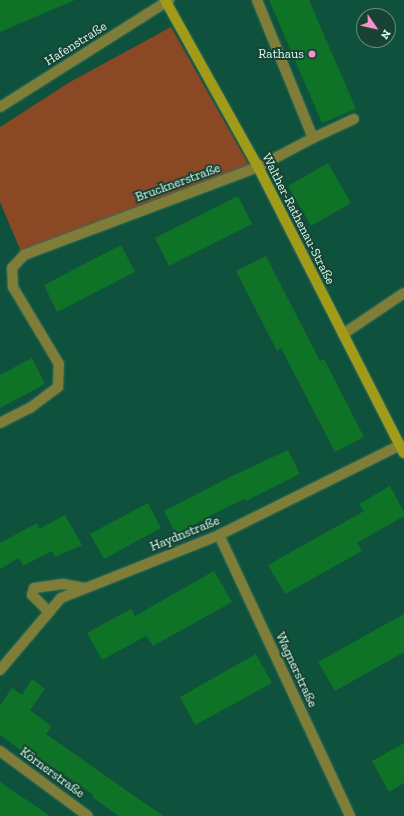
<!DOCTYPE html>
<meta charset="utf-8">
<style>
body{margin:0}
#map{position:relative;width:404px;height:816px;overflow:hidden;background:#0e513c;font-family:"Zilla Slab",serif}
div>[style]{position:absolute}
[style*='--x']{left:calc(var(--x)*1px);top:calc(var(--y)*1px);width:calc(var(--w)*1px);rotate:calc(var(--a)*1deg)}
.green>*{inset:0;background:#8b4825}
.building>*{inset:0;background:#0f7327}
.roads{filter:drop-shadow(0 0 1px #32705c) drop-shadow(0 0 1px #32705c)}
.lane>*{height:10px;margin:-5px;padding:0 5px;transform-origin:5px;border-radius:5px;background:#807d38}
.street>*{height:10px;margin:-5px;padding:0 5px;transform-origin:5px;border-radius:5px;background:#807d38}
.secondary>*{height:10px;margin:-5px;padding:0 5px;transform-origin:5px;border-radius:5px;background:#a29b1a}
.dots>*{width:11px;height:11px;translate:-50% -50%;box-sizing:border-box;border:2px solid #184334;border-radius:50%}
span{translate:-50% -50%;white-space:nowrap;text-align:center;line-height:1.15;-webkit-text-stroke:4px #184334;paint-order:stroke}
.street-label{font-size:13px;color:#d7feed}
.poi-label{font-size:13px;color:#d7feed}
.right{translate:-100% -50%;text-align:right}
.north{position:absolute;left:356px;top:8px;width:40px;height:40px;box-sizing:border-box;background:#184334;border:1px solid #648e7e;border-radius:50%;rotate:124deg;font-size:11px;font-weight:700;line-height:16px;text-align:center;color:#d7feed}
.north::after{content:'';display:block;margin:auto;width:14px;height:18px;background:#f890ca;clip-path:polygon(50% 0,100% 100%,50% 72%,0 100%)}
</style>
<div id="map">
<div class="green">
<i style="clip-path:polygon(171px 27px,250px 167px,22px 254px,0 202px,0 127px,70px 82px)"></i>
</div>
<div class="building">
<i style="clip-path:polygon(0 0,75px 0,0 32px)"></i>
<i style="clip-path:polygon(269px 0,309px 0,356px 109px,322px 123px)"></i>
<i style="clip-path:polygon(328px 163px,351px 203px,311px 226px,288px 186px)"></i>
<i style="clip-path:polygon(238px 196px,252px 224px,169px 266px,155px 238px)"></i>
<i style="clip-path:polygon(121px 245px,135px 272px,57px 312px,44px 285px)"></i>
<i style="clip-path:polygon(266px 256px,320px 361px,324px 359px,364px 437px,335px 452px,281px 348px,277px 351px,236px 271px)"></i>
<i style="clip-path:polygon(32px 358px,45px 384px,0 408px,0 375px)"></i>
<i style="clip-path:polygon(288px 450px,300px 474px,246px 501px,244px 499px,217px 512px,176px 534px,164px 511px,230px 477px)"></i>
<i style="clip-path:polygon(390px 486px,404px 512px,404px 516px,357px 543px,362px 551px,285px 594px,268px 565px,364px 511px,359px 504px)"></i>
<i style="clip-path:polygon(148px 503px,161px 528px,104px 559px,90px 534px)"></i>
<i style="clip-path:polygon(65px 515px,82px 545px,55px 557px,52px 551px,23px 566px,19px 558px,0 569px,0 543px,37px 523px,39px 529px)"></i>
<i style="clip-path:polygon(214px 571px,232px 602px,153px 646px,146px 636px,102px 660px,87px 633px,131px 609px,135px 616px)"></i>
<i style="clip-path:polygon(404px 614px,404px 652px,335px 691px,318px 662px)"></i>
<i style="clip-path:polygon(256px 654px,272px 683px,195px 725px,180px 697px)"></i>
<i style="clip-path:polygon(32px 679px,45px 689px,30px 710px,51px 726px,46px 734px,163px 816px,119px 816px,92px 797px,94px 795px,32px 753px,25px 748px,22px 751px,0 735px,0 705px,12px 688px,22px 695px)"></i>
<i style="clip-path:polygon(404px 743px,404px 783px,389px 792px,372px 761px)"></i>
<i style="clip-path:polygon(0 782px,50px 816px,0 816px)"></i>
</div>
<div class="roads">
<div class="lane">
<i style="--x:257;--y:0;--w:149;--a:67.9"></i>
<i style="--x:258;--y:167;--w:62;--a:-27.8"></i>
<i style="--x:313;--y:138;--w:45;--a:-24.9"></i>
<i style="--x:343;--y:334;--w:73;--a:-33.9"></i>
</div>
<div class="street">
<i style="--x:0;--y:107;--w:200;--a:-32.3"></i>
<i style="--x:0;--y:423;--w:34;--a:-27"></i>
<i style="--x:30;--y:408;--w:35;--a:-37"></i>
<i style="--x:58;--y:387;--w:23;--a:-88"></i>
<i style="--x:59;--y:364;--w:90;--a:-120.9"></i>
<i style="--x:13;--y:287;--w:19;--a:-93"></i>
<i style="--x:12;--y:268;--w:18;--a:-47"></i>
<i style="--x:24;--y:255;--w:250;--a:-20.6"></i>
<i style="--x:219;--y:535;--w:310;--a:65"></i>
<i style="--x:49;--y:612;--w:24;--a:-135"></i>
<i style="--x:32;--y:595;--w:7;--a:-74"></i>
<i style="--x:34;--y:588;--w:29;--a:-8"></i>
<i style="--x:63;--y:584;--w:22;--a:10"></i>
<i style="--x:0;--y:670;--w:94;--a:-49.7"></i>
<i style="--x:61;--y:598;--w:170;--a:-21.7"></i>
<i style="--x:219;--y:535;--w:202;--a:-26.4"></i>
<i style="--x:0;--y:751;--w:109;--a:36.5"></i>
</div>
<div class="secondary">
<i style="--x:165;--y:0;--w:191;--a:60.9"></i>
<i style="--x:258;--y:167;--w:321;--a:63"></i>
</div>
</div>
<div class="dots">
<i style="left:312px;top:54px;background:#f890ca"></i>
</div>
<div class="street-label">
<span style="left:76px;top:44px;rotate:-32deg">Hafenstraße</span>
<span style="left:178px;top:183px;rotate:-20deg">Brucknerstraße</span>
<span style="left:298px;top:219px;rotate:63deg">Walther-Rathenau-Straße</span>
<span style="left:185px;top:534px;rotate:-22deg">Haydnstraße</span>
<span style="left:296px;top:670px;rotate:65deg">Wagnerstraße</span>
<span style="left:52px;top:773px;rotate:36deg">Körnerstraße</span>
</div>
<div class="poi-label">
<span class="right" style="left:304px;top:54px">Rathaus</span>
</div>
<div class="north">N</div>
</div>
